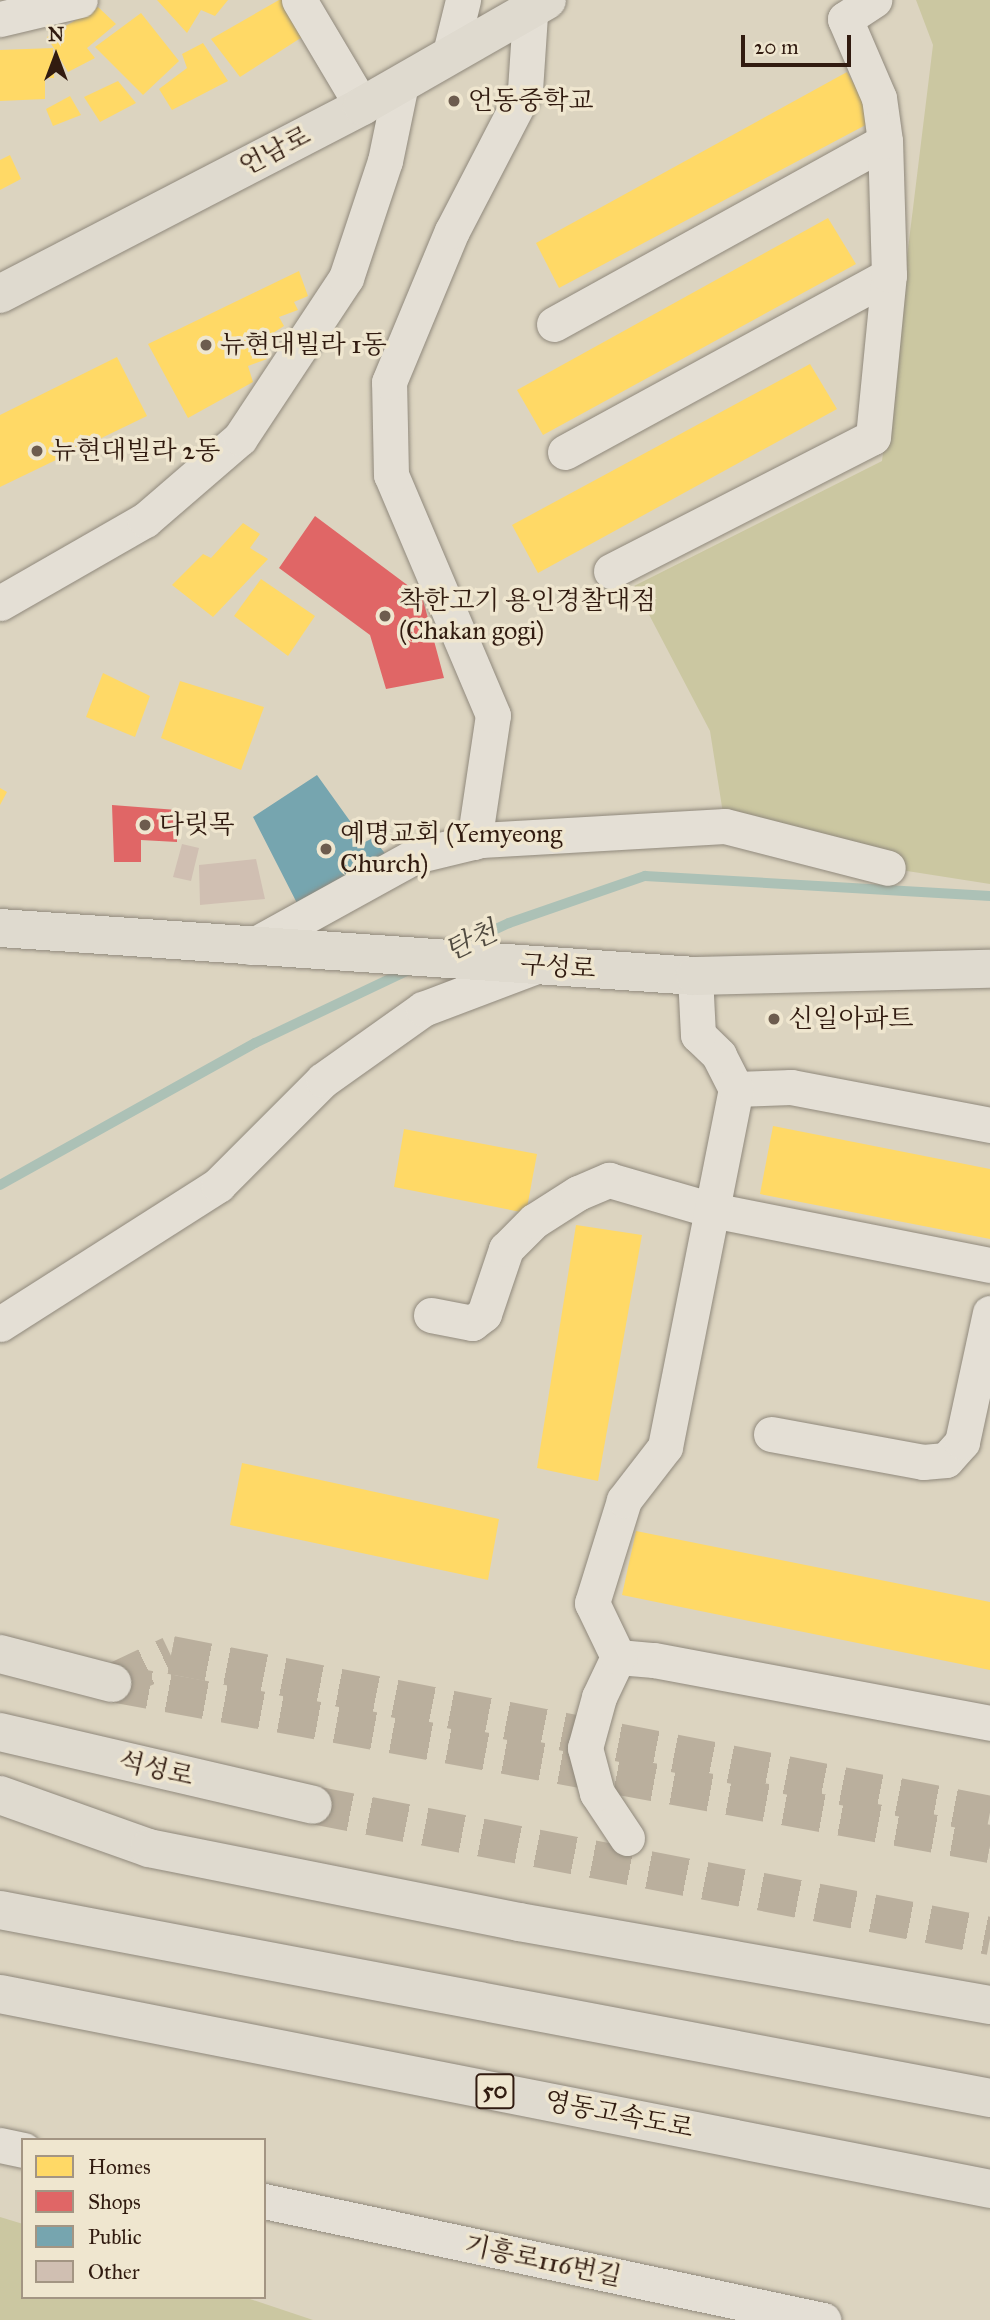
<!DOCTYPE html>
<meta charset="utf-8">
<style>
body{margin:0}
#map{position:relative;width:990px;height:2320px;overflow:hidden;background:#dcd4c0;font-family:"IM FELL Great Primer","Noto Serif KR",serif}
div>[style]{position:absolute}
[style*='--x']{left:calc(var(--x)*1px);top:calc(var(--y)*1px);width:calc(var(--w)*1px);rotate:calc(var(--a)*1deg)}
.green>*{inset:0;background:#cbc7a1}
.homes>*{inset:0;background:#ffd966}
.shops>*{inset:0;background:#e06666}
.public>*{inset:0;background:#76a5af}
.stream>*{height:10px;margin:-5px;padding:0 5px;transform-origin:5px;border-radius:5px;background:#acc1b6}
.building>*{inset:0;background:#d0bfb2}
.highway-tunnel>*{height:38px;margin-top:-19px;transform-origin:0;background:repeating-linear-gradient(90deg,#baaf9d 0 38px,transparent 0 57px)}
.roads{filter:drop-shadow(0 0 2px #90897c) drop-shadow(0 0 2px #90897c)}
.minor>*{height:35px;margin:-17.5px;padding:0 17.5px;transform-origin:17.5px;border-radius:17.5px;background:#e4dfd5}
.major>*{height:38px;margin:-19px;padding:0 19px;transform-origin:19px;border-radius:19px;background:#dfdacf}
.highway>*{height:38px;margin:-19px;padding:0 19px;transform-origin:19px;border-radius:19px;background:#dfdacf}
.dots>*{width:19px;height:19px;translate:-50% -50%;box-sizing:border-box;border:4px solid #efe6cf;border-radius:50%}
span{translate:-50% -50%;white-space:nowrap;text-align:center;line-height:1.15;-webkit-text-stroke:7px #efe6cf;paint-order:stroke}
.shield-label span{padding:2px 5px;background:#efe6cf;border:2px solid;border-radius:5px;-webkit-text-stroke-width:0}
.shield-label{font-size:24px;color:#311b10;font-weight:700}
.poi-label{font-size:26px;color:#311b10}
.left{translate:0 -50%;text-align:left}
.street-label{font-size:26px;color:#311b10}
.water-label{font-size:28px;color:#504a40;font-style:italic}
.legend{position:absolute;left:21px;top:2138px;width:245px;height:161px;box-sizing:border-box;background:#efe6cf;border:2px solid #a39583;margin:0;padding:9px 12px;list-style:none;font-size:21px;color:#311b10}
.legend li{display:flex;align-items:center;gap:14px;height:35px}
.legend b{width:35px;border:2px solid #a39583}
.north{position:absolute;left:21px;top:21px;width:70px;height:70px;-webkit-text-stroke:5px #efe6cf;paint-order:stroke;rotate:0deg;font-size:19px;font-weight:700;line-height:28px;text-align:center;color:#311b10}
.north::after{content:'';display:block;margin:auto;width:24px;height:32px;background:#311b10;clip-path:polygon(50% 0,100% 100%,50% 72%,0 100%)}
.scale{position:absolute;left:741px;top:35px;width:110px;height:32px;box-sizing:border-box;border:4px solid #311b10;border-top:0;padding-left:9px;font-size:21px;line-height:24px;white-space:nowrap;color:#311b10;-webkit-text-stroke:5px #efe6cf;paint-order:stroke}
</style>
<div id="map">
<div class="green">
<i style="clip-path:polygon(916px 0,990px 0,990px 884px,888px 868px,725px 826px,710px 731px,634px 586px,882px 461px,933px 45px)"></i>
<i style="clip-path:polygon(0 2217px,23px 2224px,23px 2297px,244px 2297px,313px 2320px,0 2320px)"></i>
</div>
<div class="homes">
<i style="clip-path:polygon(157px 0,228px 0,215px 16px,201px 10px,187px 33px)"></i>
<i style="clip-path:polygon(279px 0,284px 0,310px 32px,240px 77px,211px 39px)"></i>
<i style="clip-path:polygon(98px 7px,116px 24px,87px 48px,95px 58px,68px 72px,47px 37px)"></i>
<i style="clip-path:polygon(141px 13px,179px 61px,143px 95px,95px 47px)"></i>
<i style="clip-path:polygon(203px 43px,228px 81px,172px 110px,159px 89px,187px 68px,182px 54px)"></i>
<i style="clip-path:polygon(53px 48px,54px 78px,45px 78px,45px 99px,0 101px,0 50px)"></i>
<i style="clip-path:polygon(847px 72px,875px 120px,559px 288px,536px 243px)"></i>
<i style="clip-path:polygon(118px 81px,136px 103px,100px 122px,84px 97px)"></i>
<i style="clip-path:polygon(70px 96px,81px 115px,53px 126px,46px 109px)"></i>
<i style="clip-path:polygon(10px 155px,21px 179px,0 190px,0 160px)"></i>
<i style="clip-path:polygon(828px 218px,856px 264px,543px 435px,517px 390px)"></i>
<i style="clip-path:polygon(299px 271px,308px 296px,294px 302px,298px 310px,279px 317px,284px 326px,273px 333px,277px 340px,262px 346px,267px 359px,248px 366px,253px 382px,188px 418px,148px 344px)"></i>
<i style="clip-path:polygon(117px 357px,147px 416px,0 487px,0 415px)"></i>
<i style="clip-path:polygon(810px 364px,837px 409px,538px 573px,512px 525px)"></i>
<i style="clip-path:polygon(243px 523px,260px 534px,250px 548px,268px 559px,213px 617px,172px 585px,203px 554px,211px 558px)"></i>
<i style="clip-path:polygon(261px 579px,315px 616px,288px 656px,234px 616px)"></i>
<i style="clip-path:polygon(103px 673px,150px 696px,135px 737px,86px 717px)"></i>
<i style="clip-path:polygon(180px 681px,264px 707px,241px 770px,161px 738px)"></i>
<i style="clip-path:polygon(0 788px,7px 792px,0 805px)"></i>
<i style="clip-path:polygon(773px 1126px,990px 1169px,990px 1239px,760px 1194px)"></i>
<i style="clip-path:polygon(404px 1129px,537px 1154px,526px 1213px,394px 1187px)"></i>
<i style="clip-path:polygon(576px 1225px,642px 1235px,598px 1481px,537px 1468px)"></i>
<i style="clip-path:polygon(242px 1463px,499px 1519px,488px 1580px,230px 1525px)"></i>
<i style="clip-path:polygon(636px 1531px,990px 1602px,990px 1670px,622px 1595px)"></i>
</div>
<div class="shops">
<i style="clip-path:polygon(315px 516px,422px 596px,444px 678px,386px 689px,370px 635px,279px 568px)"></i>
<i style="clip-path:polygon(112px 805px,177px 810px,177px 842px,141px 840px,141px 862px,114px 862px)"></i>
</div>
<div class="public">
<i style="clip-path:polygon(317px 775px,365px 842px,373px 838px,387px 856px,300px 909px,253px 817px)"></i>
</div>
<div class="stream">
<i style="--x:457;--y:947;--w:57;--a:-24.8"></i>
<i style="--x:509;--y:923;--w:144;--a:-19.1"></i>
<i style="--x:645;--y:876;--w:346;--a:3.3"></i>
<i style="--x:0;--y:1185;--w:292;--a:-29.1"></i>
<i style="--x:255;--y:1043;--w:173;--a:-25.4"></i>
</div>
<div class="building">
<i style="clip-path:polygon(182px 844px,199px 848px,191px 881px,173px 877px)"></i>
<i style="clip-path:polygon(256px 859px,265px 899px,200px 905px,199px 865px)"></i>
</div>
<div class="highway-tunnel">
<i style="--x:112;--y:1683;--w:65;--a:-25.4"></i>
<i style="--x:171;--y:1655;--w:834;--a:11.05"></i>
<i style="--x:112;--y:1683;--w:893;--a:10.39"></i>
<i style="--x:313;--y:1805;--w:690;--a:10.95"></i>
</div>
<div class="roads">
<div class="minor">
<i style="--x:299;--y:0;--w:123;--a:59.3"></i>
<i style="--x:0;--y:19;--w:82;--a:-13.4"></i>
<i style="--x:450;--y:53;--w:55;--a:-76.2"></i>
<i style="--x:554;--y:324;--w:378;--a:-28.9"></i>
<i style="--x:565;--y:452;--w:369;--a:-28.6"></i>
<i style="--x:611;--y:571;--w:294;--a:-27.1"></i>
<i style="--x:873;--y:437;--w:163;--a:-84.4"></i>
<i style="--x:889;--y:275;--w:134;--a:-91.7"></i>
<i style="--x:885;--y:141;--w:43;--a:-97.9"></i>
<i style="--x:879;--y:98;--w:86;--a:-113.3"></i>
<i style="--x:845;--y:19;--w:35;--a:-33"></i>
<i style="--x:0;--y:603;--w:167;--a:-29.8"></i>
<i style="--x:145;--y:520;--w:125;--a:-40.8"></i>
<i style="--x:240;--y:438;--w:192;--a:-56.5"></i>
<i style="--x:346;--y:278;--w:123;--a:-71.6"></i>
<i style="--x:385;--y:161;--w:79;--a:-78.3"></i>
<i style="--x:474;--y:842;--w:128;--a:-81.5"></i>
<i style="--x:493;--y:715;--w:261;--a:-113"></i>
<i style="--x:391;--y:475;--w:93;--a:-91.2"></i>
<i style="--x:389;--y:382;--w:164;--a:-67.4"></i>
<i style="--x:452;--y:231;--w:159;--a:-62.6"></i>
<i style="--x:525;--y:90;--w:90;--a:-86.2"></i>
<i style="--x:250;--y:947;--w:188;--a:-28.9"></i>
<i style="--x:415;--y:856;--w:68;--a:-13.6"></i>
<i style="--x:481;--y:840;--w:244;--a:-3.3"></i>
<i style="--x:725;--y:826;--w:168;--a:14.4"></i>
<i style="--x:736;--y:1089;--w:55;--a:-2.1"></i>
<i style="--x:791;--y:1087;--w:203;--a:10.8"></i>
<i style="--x:431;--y:1315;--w:42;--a:11"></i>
<i style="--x:472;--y:1323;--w:15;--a:-37"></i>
<i style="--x:484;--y:1314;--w:69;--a:-71.3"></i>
<i style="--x:506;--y:1249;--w:40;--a:-45"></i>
<i style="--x:534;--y:1221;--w:52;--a:-32.5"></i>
<i style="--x:578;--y:1193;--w:34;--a:-23"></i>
<i style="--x:609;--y:1180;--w:107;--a:16.2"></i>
<i style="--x:712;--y:1210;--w:283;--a:11.2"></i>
<i style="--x:0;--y:1324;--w:259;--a:-32.5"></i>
<i style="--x:218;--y:1185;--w:148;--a:-45"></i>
<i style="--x:323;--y:1080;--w:123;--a:-35.4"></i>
<i style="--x:423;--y:1009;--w:121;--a:-20.8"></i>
<i style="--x:771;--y:1434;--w:155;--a:10.4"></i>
<i style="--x:923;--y:1462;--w:23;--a:-5"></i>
<i style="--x:946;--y:1460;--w:24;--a:-48"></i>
<i style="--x:962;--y:1442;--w:132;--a:-77.8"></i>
<i style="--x:618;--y:1657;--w:36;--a:5"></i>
<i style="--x:654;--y:1660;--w:342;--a:10.6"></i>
<i style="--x:627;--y:1838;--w:54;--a:-123.7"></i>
<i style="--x:597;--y:1793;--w:47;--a:-104.9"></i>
<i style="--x:585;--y:1748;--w:53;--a:-74.6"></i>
<i style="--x:599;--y:1697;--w:44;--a:-64.6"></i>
<i style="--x:618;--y:1657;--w:60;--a:-115.7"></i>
<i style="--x:592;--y:1603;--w:108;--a:-72.7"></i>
<i style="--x:624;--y:1500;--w:67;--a:-52.3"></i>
<i style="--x:665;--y:1447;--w:365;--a:-78.8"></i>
<i style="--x:736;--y:1089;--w:38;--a:-117"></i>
<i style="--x:719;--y:1055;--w:29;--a:-136"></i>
<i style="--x:698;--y:1035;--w:59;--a:-92.9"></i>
<i style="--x:0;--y:2145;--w:24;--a:12"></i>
<i style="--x:264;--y:2201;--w:572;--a:12.02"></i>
</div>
<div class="major">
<i style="--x:0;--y:294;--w:408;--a:-27.4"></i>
<i style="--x:362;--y:106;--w:213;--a:-29.8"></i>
<i style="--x:0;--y:928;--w:697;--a:3.95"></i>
<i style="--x:695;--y:976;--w:295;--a:-1.4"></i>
<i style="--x:0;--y:1795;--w:158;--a:19.6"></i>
<i style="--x:149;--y:1848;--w:377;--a:11.3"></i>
<i style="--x:519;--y:1922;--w:478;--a:10"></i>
</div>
<div class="highway">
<i style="--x:0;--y:1654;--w:116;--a:14.5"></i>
<i style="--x:0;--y:1732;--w:321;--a:13.1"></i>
<i style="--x:0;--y:1910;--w:1008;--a:10.75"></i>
<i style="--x:0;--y:1994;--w:1009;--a:11.14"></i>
</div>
</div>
<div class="dots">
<i style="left:454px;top:101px;background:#6d5c4e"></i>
<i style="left:206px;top:345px;background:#6d5c4e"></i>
<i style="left:37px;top:451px;background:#6d5c4e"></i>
<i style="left:385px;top:616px;background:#6d5c4e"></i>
<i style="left:145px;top:825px;background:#6d5c4e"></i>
<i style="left:326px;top:849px;background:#6d5c4e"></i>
<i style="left:774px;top:1019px;background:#6d5c4e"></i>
</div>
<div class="shield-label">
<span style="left:495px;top:2091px">50</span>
</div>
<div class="poi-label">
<span class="left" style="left:468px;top:101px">언동중학교</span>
<span class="left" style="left:220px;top:345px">뉴현대빌라 1동</span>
<span class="left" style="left:51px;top:451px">뉴현대빌라 2동</span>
<span class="left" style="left:399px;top:616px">착한고기 용인경찰대점<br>(Chakan gogi)</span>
<span class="left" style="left:159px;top:825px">다릿목</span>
<span class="left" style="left:340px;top:849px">예명교회 (Yemyeong<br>Church)</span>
<span class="left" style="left:788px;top:1019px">신일아파트</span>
</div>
<div class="street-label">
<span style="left:275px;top:151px;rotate:-27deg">언남로</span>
<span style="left:558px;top:967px;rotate:4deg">구성로</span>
<span style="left:156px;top:1769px;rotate:13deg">석성로</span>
<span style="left:619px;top:2115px;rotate:11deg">영동고속도로</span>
<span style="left:543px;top:2261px;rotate:12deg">기흥로116번길</span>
</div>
<div class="water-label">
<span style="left:471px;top:941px;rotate:-25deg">탄천</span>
</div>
<ul class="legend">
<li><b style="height:19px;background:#ffd966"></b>Homes</li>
<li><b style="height:19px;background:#e06666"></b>Shops</li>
<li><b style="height:19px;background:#76a5af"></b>Public</li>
<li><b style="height:19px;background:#d0bfb2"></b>Other</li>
</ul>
<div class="north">N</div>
<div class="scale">20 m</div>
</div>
